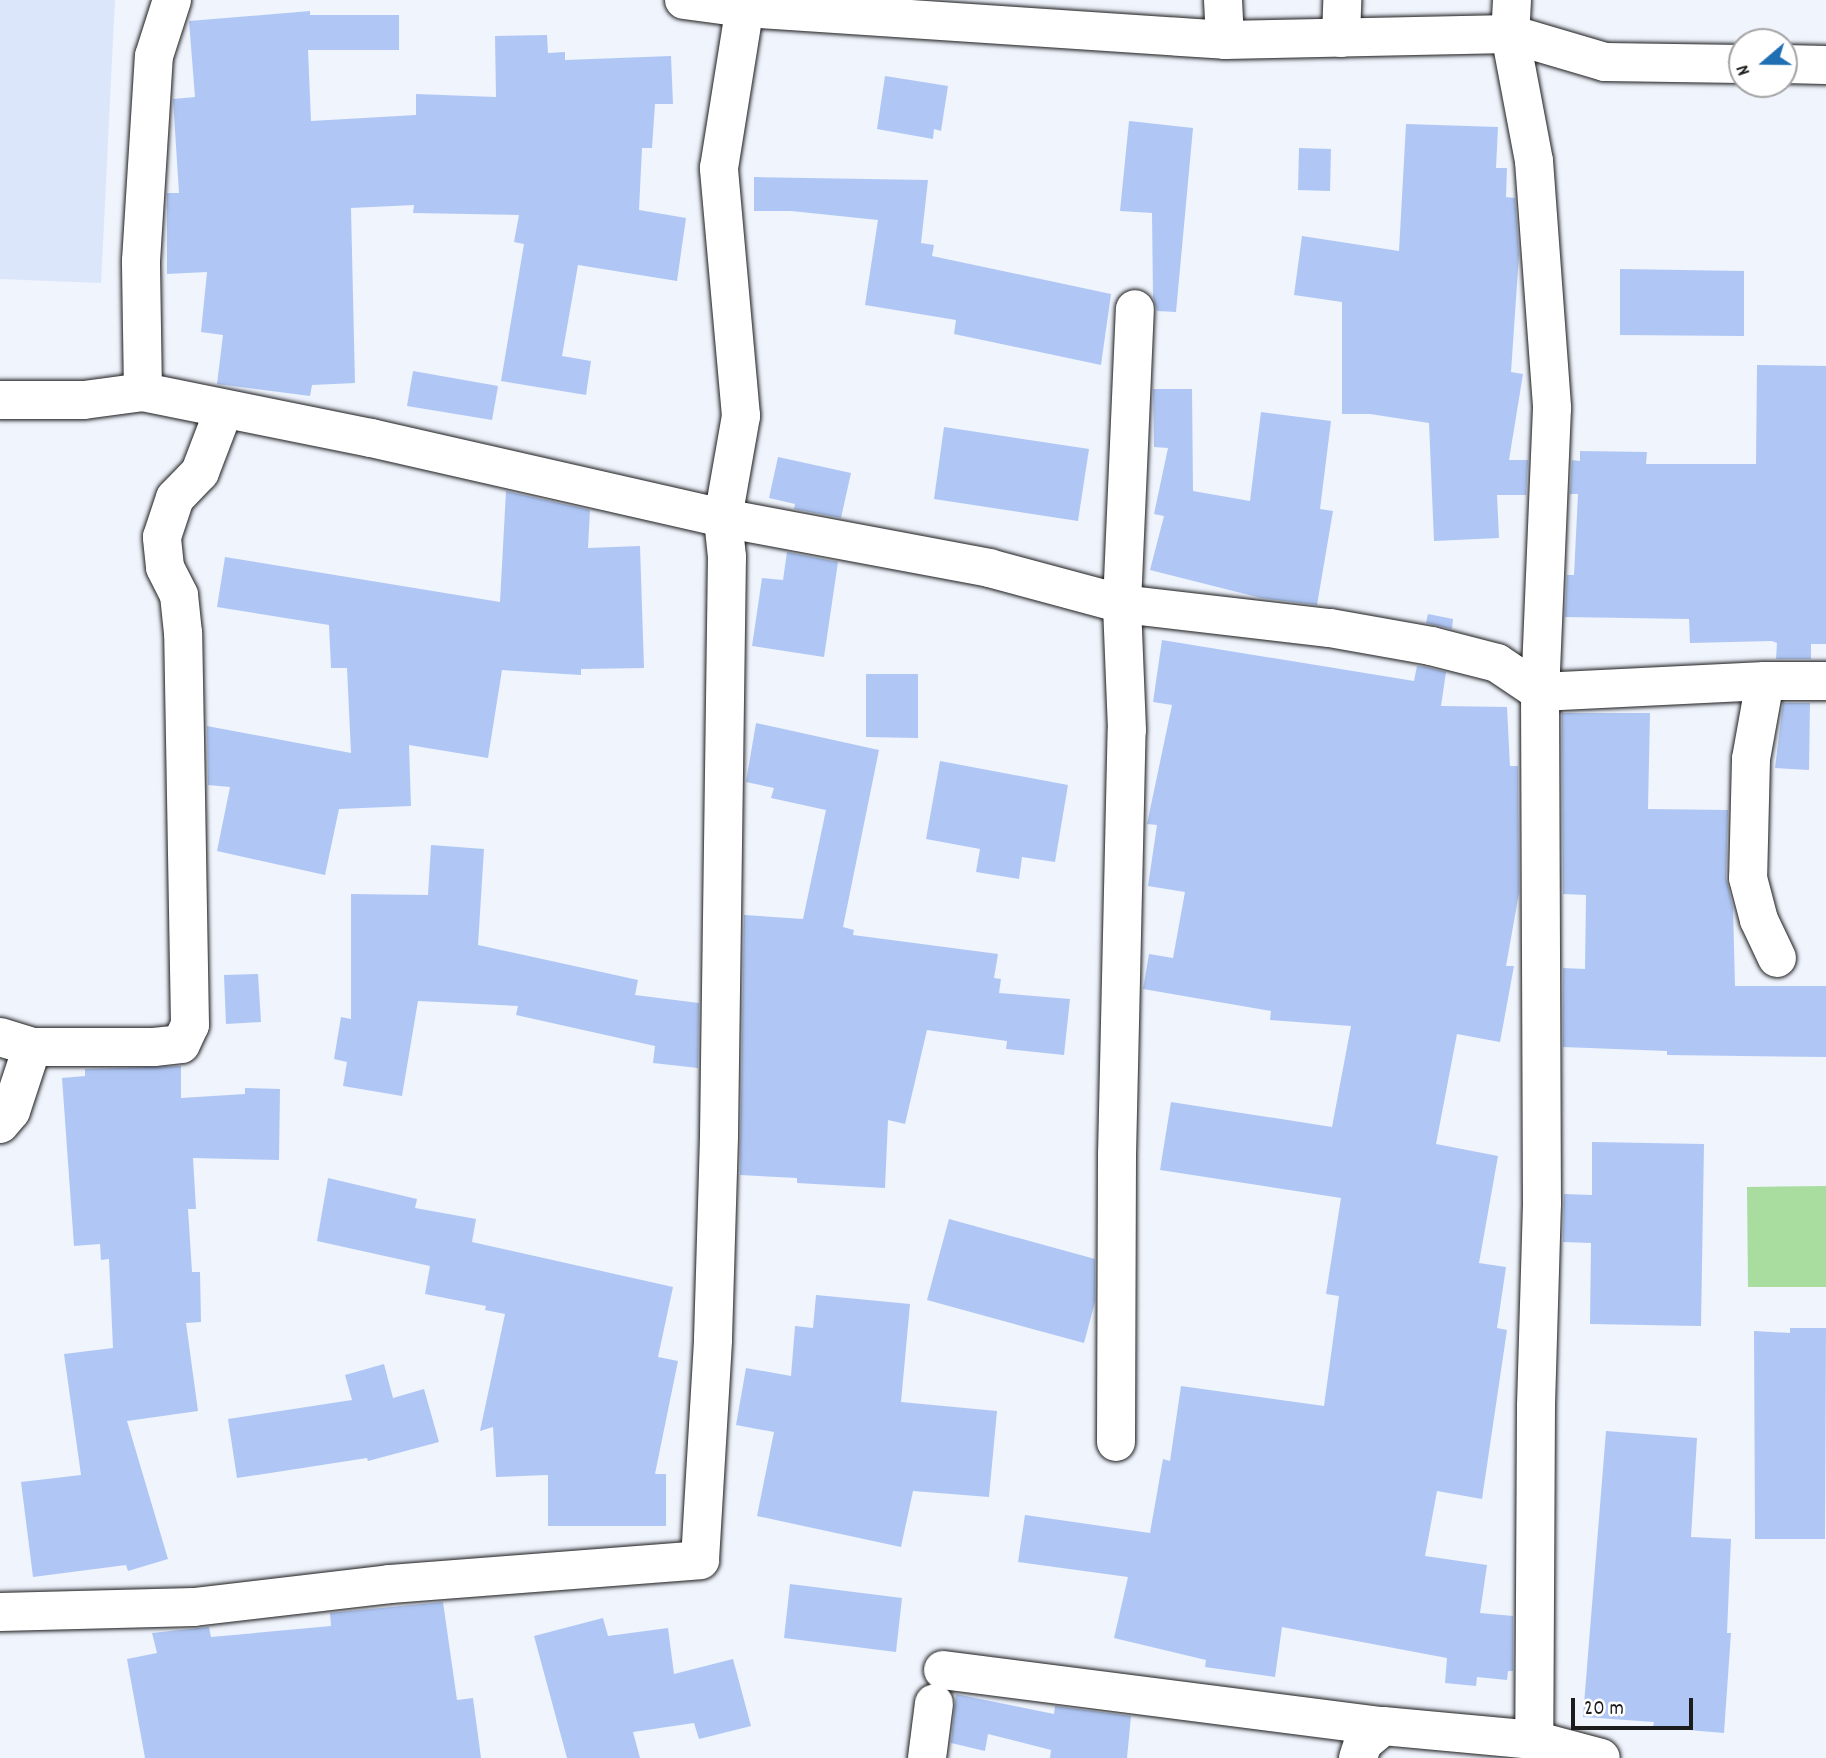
<!DOCTYPE html>
<style>
body{margin:0}
#map{position:relative;width:1826px;height:1758px;overflow:hidden;background:#eff4fd;font-family:Dekko,sans-serif}
div>[style]{position:absolute}
[style*='--x']{left:calc(var(--x)*1px);top:calc(var(--y)*1px);width:calc(var(--w)*1px);rotate:calc(var(--a)*1deg)}
.built>*{inset:0;background:#dce6fb}
.green>*{inset:0;background:#a9dd9f}
.building>*{inset:0;background:#b0c7f5}
.roads{filter:drop-shadow(0 0 2px #1c1c1c) drop-shadow(0 0 2px #1c1c1c)}
.minor>*{height:38px;margin:-19px;padding:0 19px;transform-origin:19px;border-radius:19px;background:#fff}
span{translate:-50% -50%;white-space:nowrap;text-align:center;line-height:1.15;-webkit-text-stroke:5px #fff;paint-order:stroke}
.north{position:absolute;left:1728px;top:28px;width:70px;height:70px;box-sizing:border-box;background:#fff;border:2px solid #a4a4a4;border-radius:50%;rotate:250deg;font-size:19px;font-weight:700;line-height:28px;text-align:center;color:#1c1c1c}
.north::after{content:'';display:block;margin:auto;width:24px;height:32px;background:#1f6fb2;clip-path:polygon(50% 0,100% 100%,50% 72%,0 100%)}
.scale{position:absolute;left:1571px;top:1698px;width:122px;height:32px;box-sizing:border-box;border:4px solid #1c1c1c;border-top:0;padding-left:9px;font-size:21px;line-height:24px;white-space:nowrap;color:#1c1c1c;-webkit-text-stroke:5px #fff;paint-order:stroke}
</style>
<div id="map">
<div class="built">
<i style="clip-path:polygon(0 0,115px 0,101px 283px,0 279px)"></i>
</div>
<div class="green">
<i style="clip-path:polygon(1826px 1186px,1826px 1287px,1748px 1287px,1747px 1187px)"></i>
</div>
<div class="building">
<i style="clip-path:polygon(310px 11px,310px 15px,399px 15px,399px 50px,308px 50px,311px 121px,416px 115px,416px 94px,496px 97px,495px 36px,547px 35px,548px 53px,565px 52px,565px 60px,671px 56px,673px 104px,655px 104px,652px 148px,642px 148px,639px 210px,686px 218px,677px 281px,578px 265px,562px 356px,591px 361px,586px 395px,501px 381px,524px 244px,514px 242px,519px 215px,413px 213px,414px 205px,351px 208px,355px 383px,312px 385px,310px 396px,217px 384px,223px 335px,201px 332px,207px 272px,167px 274px,167px 193px,179px 193px,173px 99px,195px 97px,189px 21px)"></i>
<i style="clip-path:polygon(885px 76px,948px 86px,941px 131px,934px 129px,933px 139px,877px 129px)"></i>
<i style="clip-path:polygon(1129px 121px,1193px 128px,1176px 312px,1157px 311px,1153px 297px,1152px 213px,1120px 211px)"></i>
<i style="clip-path:polygon(1406px 124px,1498px 127px,1496px 168px,1507px 168px,1506px 197px,1515px 198px,1519px 255px,1511px 372px,1523px 374px,1509px 460px,1528px 460px,1526px 495px,1497px 495px,1499px 538px,1434px 541px,1429px 423px,1370px 414px,1342px 414px,1342px 302px,1294px 295px,1302px 236px,1399px 251px)"></i>
<i style="clip-path:polygon(1299px 148px,1331px 149px,1330px 191px,1298px 190px)"></i>
<i style="clip-path:polygon(754px 177px,928px 180px,921px 243px,934px 245px,932px 256px,1111px 294px,1101px 365px,954px 334px,956px 320px,865px 305px,878px 220px,791px 211px,754px 211px)"></i>
<i style="clip-path:polygon(1620px 269px,1744px 271px,1744px 336px,1620px 335px)"></i>
<i style="clip-path:polygon(1757px 365px,1826px 366px,1826px 644px,1811px 644px,1811px 659px,1776px 659px,1777px 643px,1772px 641px,1690px 643px,1689px 619px,1565px 617px,1567px 575px,1574px 575px,1578px 494px,1570px 494px,1572px 460px,1580px 461px,1580px 451px,1647px 452px,1646px 464px,1756px 464px)"></i>
<i style="clip-path:polygon(413px 371px,498px 386px,492px 420px,407px 406px)"></i>
<i style="clip-path:polygon(1153px 389px,1192px 389px,1193px 491px,1250px 501px,1261px 412px,1331px 421px,1320px 509px,1333px 511px,1317px 605px,1261px 598px,1150px 570px,1164px 516px,1154px 514px,1168px 448px,1154px 447px)"></i>
<i style="clip-path:polygon(944px 427px,1089px 449px,1078px 521px,934px 499px)"></i>
<i style="clip-path:polygon(778px 457px,851px 473px,841px 518px,794px 509px,795px 504px,769px 498px)"></i>
<i style="clip-path:polygon(506px 491px,590px 510px,588px 548px,640px 546px,644px 668px,581px 669px,581px 675px,502px 670px,488px 758px,409px 745px,411px 806px,339px 809px,325px 875px,217px 851px,230px 787px,208px 785px,207px 726px,351px 753px,347px 668px,331px 668px,329px 625px,217px 607px,225px 557px,500px 602px)"></i>
<i style="clip-path:polygon(787px 552px,838px 562px,824px 657px,752px 646px,762px 578px,783px 580px)"></i>
<i style="clip-path:polygon(1428px 614px,1453px 619px,1452px 629px,1426px 623px)"></i>
<i style="clip-path:polygon(1162px 640px,1414px 681px,1417px 666px,1426px 667px,1446px 672px,1441px 706px,1507px 707px,1510px 766px,1518px 766px,1519px 893px,1506px 966px,1514px 966px,1500px 1042px,1457px 1034px,1436px 1144px,1498px 1156px,1479px 1263px,1506px 1267px,1497px 1328px,1507px 1330px,1482px 1499px,1437px 1491px,1425px 1556px,1487px 1565px,1480px 1613px,1513px 1616px,1513px 1671px,1508px 1671px,1507px 1680px,1477px 1677px,1476px 1686px,1445px 1683px,1447px 1658px,1282px 1627px,1275px 1677px,1205px 1667px,1206px 1660px,1114px 1638px,1128px 1577px,1018px 1562px,1025px 1515px,1150px 1533px,1163px 1459px,1170px 1461px,1181px 1386px,1324px 1406px,1339px 1296px,1326px 1294px,1341px 1198px,1160px 1170px,1171px 1102px,1332px 1127px,1351px 1026px,1270px 1020px,1271px 1011px,1143px 989px,1149px 954px,1173px 958px,1185px 892px,1148px 886px,1157px 825px,1147px 824px,1172px 705px,1153px 702px)"></i>
<i style="clip-path:polygon(866px 674px,918px 674px,918px 738px,866px 737px)"></i>
<i style="clip-path:polygon(1783px 703px,1810px 703px,1809px 770px,1775px 768px)"></i>
<i style="clip-path:polygon(1562px 713px,1650px 713px,1648px 809px,1728px 810px,1726px 877px,1733px 908px,1735px 986px,1826px 986px,1826px 1057px,1667px 1055px,1667px 1051px,1563px 1047px,1563px 968px,1585px 969px,1586px 895px,1563px 894px)"></i>
<i style="clip-path:polygon(756px 723px,879px 750px,843px 927px,854px 930px,853px 935px,998px 954px,994px 978px,1001px 979px,999px 993px,1070px 999px,1064px 1055px,1006px 1049px,1007px 1041px,927px 1030px,905px 1124px,888px 1120px,885px 1188px,797px 1183px,797px 1178px,740px 1175px,744px 915px,803px 919px,826px 810px,771px 798px,774px 788px,746px 782px)"></i>
<i style="clip-path:polygon(940px 761px,1068px 785px,1055px 862px,1022px 857px,1019px 879px,976px 872px,980px 849px,926px 839px)"></i>
<i style="clip-path:polygon(431px 845px,484px 849px,478px 945px,638px 980px,635px 995px,699px 1003px,698px 1068px,653px 1063px,655px 1046px,516px 1015px,518px 1006px,418px 1001px,402px 1096px,343px 1086px,347px 1062px,334px 1059px,341px 1017px,351px 1019px,351px 894px,428px 895px)"></i>
<i style="clip-path:polygon(258px 974px,261px 1022px,226px 1024px,224px 975px)"></i>
<i style="clip-path:polygon(181px 1066px,181px 1098px,245px 1094px,245px 1088px,280px 1089px,279px 1160px,193px 1158px,196px 1209px,188px 1209px,192px 1272px,200px 1272px,201px 1322px,186px 1323px,198px 1411px,127px 1421px,168px 1559px,128px 1571px,126px 1565px,33px 1577px,21px 1482px,81px 1475px,64px 1354px,113px 1348px,109px 1259px,101px 1260px,100px 1244px,74px 1246px,62px 1078px,85px 1076px,85px 1069px)"></i>
<i style="clip-path:polygon(1592px 1142px,1704px 1144px,1701px 1326px,1590px 1324px,1591px 1243px,1563px 1242px,1564px 1194px,1592px 1195px)"></i>
<i style="clip-path:polygon(328px 1178px,417px 1199px,415px 1208px,476px 1219px,472px 1242px,673px 1287px,658px 1357px,678px 1361px,655px 1474px,666px 1474px,666px 1526px,548px 1526px,548px 1475px,496px 1477px,493px 1427px,480px 1431px,505px 1314px,485px 1310px,486px 1306px,425px 1294px,430px 1266px,317px 1241px)"></i>
<i style="clip-path:polygon(949px 1219px,1095px 1259px,1095px 1302px,1084px 1343px,927px 1300px)"></i>
<i style="clip-path:polygon(816px 1295px,910px 1304px,901px 1402px,997px 1411px,989px 1497px,913px 1491px,901px 1547px,757px 1516px,774px 1432px,736px 1425px,746px 1368px,791px 1376px,795px 1326px,813px 1328px)"></i>
<i style="clip-path:polygon(1790px 1328px,1826px 1328px,1825px 1539px,1755px 1539px,1754px 1331px,1790px 1333px)"></i>
<i style="clip-path:polygon(384px 1364px,393px 1398px,424px 1389px,439px 1442px,368px 1461px,367px 1458px,237px 1478px,228px 1419px,352px 1400px,345px 1375px)"></i>
<i style="clip-path:polygon(1606px 1431px,1697px 1438px,1691px 1537px,1731px 1539px,1727px 1633px,1731px 1633px,1724px 1733px,1653px 1727px,1654px 1722px,1583px 1717px)"></i>
<i style="clip-path:polygon(790px 1584px,902px 1598px,896px 1652px,784px 1638px)"></i>
<i style="clip-path:polygon(443px 1602px,457px 1700px,473px 1698px,481px 1758px,145px 1758px,127px 1659px,157px 1653px,152px 1633px,209px 1627px,211px 1637px,331px 1626px,330px 1613px)"></i>
<i style="clip-path:polygon(603px 1618px,608px 1636px,668px 1628px,674px 1674px,733px 1659px,751px 1726px,699px 1739px,694px 1723px,633px 1732px,640px 1758px,567px 1758px,534px 1636px)"></i>
<i style="clip-path:polygon(956px 1694px,1054px 1714px,1055px 1706px,1131px 1716px,1127px 1758px,1050px 1758px,1051px 1750px,988px 1734px,985px 1751px,951px 1743px)"></i>
</div>
<div class="roads">
<div class="minor">
<i style="--x:684;--y:0;--w:62;--a:7.5"></i>
<i style="--x:745;--y:8;--w:481;--a:3.8"></i>
<i style="--x:1225;--y:40;--w:285;--a:-1.2"></i>
<i style="--x:1510;--y:34;--w:99;--a:16.4"></i>
<i style="--x:1605;--y:62;--w:137;--a:0.8"></i>
<i style="--x:1223;--y:0;--w:40;--a:87.1"></i>
<i style="--x:1512;--y:0;--w:34;--a:93"></i>
<i style="--x:1510;--y:34;--w:129;--a:79.3"></i>
<i style="--x:1534;--y:161;--w:248;--a:85.8"></i>
<i style="--x:1552;--y:408;--w:284;--a:92.4"></i>
<i style="--x:1540;--y:692;--w:511;--a:89.78"></i>
<i style="--x:1542;--y:1203;--w:203;--a:91.7"></i>
<i style="--x:1536;--y:1406;--w:334;--a:90.3"></i>
<i style="--x:1341;--y:38;--w:38;--a:-88"></i>
<i style="--x:1784;--y:64;--w:42;--a:1.4"></i>
<i style="--x:143;--y:392;--w:131;--a:-90.9"></i>
<i style="--x:141;--y:261;--w:205;--a:-86.4"></i>
<i style="--x:154;--y:56;--w:59;--a:-72.2"></i>
<i style="--x:0;--y:400;--w:84;--a:0"></i>
<i style="--x:84;--y:400;--w:60;--a:-7.7"></i>
<i style="--x:143;--y:392;--w:233;--a:11.4"></i>
<i style="--x:371;--y:438;--w:361;--a:12.8"></i>
<i style="--x:723;--y:518;--w:271;--a:10.6"></i>
<i style="--x:989;--y:568;--w:138;--a:15.1"></i>
<i style="--x:1122;--y:604;--w:209;--a:6.6"></i>
<i style="--x:1330;--y:628;--w:103;--a:10.1"></i>
<i style="--x:1431;--y:646;--w:68;--a:14.4"></i>
<i style="--x:1497;--y:663;--w:52;--a:34"></i>
<i style="--x:1540;--y:692;--w:225;--a:-2.8"></i>
<i style="--x:1765;--y:681;--w:61;--a:0"></i>
<i style="--x:1765;--y:681;--w:79;--a:100.2"></i>
<i style="--x:1751;--y:759;--w:119;--a:91.4"></i>
<i style="--x:1748;--y:878;--w:43;--a:75.3"></i>
<i style="--x:1759;--y:920;--w:42;--a:64.7"></i>
<i style="--x:0;--y:1037;--w:34;--a:17"></i>
<i style="--x:32;--y:1047;--w:122;--a:0"></i>
<i style="--x:154;--y:1047;--w:27;--a:-6"></i>
<i style="--x:181;--y:1044;--w:21;--a:-65"></i>
<i style="--x:190;--y:1025;--w:392;--a:-91"></i>
<i style="--x:183;--y:633;--w:38;--a:-96"></i>
<i style="--x:179;--y:595;--w:31;--a:-117"></i>
<i style="--x:165;--y:567;--w:30;--a:-96"></i>
<i style="--x:162;--y:537;--w:41;--a:-71.6"></i>
<i style="--x:175;--y:498;--w:36;--a:-46"></i>
<i style="--x:200;--y:472;--w:67;--a:-69.1"></i>
<i style="--x:0;--y:1124;--w:17;--a:-50"></i>
<i style="--x:11;--y:1111;--w:67;--a:-71.8"></i>
<i style="--x:1116;--y:1442;--w:287;--a:-89.8"></i>
<i style="--x:1117;--y:1155;--w:425;--a:-88.7"></i>
<i style="--x:1127;--y:730;--w:126;--a:-92.3"></i>
<i style="--x:1122;--y:604;--w:295;--a:-87.5"></i>
<i style="--x:0;--y:1612;--w:194;--a:-1.5"></i>
<i style="--x:194;--y:1607;--w:197;--a:-6.7"></i>
<i style="--x:390;--y:1584;--w:311;--a:-4.4"></i>
<i style="--x:700;--y:1560;--w:221;--a:-86.6"></i>
<i style="--x:713;--y:1339;--w:204;--a:-88.3"></i>
<i style="--x:719;--y:1135;--w:578;--a:-89.21"></i>
<i style="--x:727;--y:557;--w:39;--a:-96"></i>
<i style="--x:723;--y:518;--w:104;--a:-80"></i>
<i style="--x:741;--y:416;--w:249;--a:-95.1"></i>
<i style="--x:719;--y:168;--w:170;--a:-80.9"></i>
<i style="--x:943;--y:1670;--w:444;--a:7.3"></i>
<i style="--x:927;--y:1758;--w:55;--a:-82.7"></i>
<i style="--x:1358;--y:1758;--w:16;--a:-72"></i>
<i style="--x:1363;--y:1743;--w:26;--a:-40"></i>
<i style="--x:1383;--y:1726;--w:152;--a:5.3"></i>
<i style="--x:1534;--y:1740;--w:69;--a:15"></i>
</div>
</div>
<div class="north">N</div>
<div class="scale">20 m</div>
</div>
